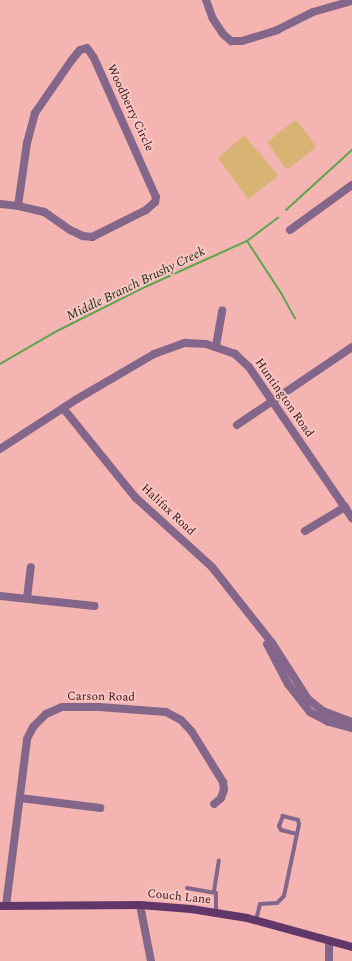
<!DOCTYPE html>
<style>
body{margin:0}
#map{position:relative;width:352px;height:961px;overflow:hidden;background:#f4b4b1;font-family:Spectral,serif}
div>[style]{position:absolute}
[style*='--x']{left:calc(var(--x)*1px);top:calc(var(--y)*1px);width:calc(var(--w)*1px);rotate:calc(var(--a)*1deg)}
.green>*{inset:0;background:#d8b474}
.stream>*{height:2px;margin:-1px;padding:0 1px;transform-origin:1px;border-radius:1px;background:#5ba550}
.lane>*{height:4px;margin:-2px;padding:0 2px;transform-origin:2px;border-radius:2px;background:#836689}
.street>*{height:8px;margin:-4px;padding:0 4px;transform-origin:4px;border-radius:4px;background:#836689}
.secondary>*{height:8px;margin:-4px;padding:0 4px;transform-origin:4px;border-radius:4px;background:#613769}
span{translate:-50% -50%;white-space:nowrap;text-align:center;line-height:1.15;-webkit-text-stroke:4px #f9c4c2;paint-order:stroke}
.street-label{font-size:12px;color:#321b1a}
.water-label{font-size:13px;color:#143210;font-style:italic}
</style>
<div id="map">
<div class="green">
<i style="clip-path:polygon(294px 121px,298px 122px,315px 145px,315px 148px,288px 169px,285px 168px,267px 142px)"></i>
<i style="clip-path:polygon(244px 135px,277px 174px,277px 177px,248px 199px,218px 158px)"></i>
</div>
<div class="stream">
<i style="--x:286;--y:210;--w:89;--a:-42.3"></i>
<i style="--x:247;--y:241;--w:62;--a:56.8"></i>
<i style="--x:281;--y:293;--w:29;--a:61"></i>
<i style="--x:0;--y:364;--w:66;--a:-30.1"></i>
<i style="--x:57;--y:331;--w:98;--a:-26.6"></i>
<i style="--x:145;--y:287;--w:112;--a:-24.3"></i>
<i style="--x:247;--y:241;--w:39;--a:-37"></i>
</div>
<div class="lane">
<i style="--x:187;--y:888;--w:29;--a:10"></i>
<i style="--x:216;--y:893;--w:20;--a:90"></i>
<i style="--x:214;--y:891;--w:31;--a:-81"></i>
<i style="--x:256;--y:920;--w:16;--a:-76"></i>
<i style="--x:260;--y:904;--w:17;--a:-3"></i>
<i style="--x:277;--y:903;--w:10;--a:-45"></i>
<i style="--x:284;--y:896;--w:74;--a:-78.2"></i>
<i style="--x:299;--y:824;--w:4;--a:-104"></i>
<i style="--x:298;--y:820;--w:16;--a:-165"></i>
<i style="--x:283;--y:816;--w:11;--a:112"></i>
<i style="--x:279;--y:826;--w:4;--a:63"></i>
<i style="--x:281;--y:830;--w:16;--a:14"></i>
</div>
<div class="street">
<i style="--x:206;--y:0;--w:20;--a:70"></i>
<i style="--x:213;--y:19;--w:18;--a:56"></i>
<i style="--x:223;--y:34;--w:11;--a:41"></i>
<i style="--x:231;--y:41;--w:11;--a:0"></i>
<i style="--x:242;--y:41;--w:37;--a:-17"></i>
<i style="--x:277;--y:30;--w:40;--a:-26.6"></i>
<i style="--x:313;--y:12;--w:41;--a:-15.8"></i>
<i style="--x:87;--y:48;--w:12;--a:55"></i>
<i style="--x:94;--y:58;--w:152;--a:66"></i>
<i style="--x:156;--y:197;--w:5;--a:101"></i>
<i style="--x:155;--y:202;--w:12;--a:138"></i>
<i style="--x:146;--y:210;--w:60;--a:153.4"></i>
<i style="--x:92;--y:237;--w:9;--a:-174"></i>
<i style="--x:83;--y:236;--w:14;--a:-155"></i>
<i style="--x:70;--y:230;--w:32;--a:-145"></i>
<i style="--x:44;--y:212;--w:27;--a:-167"></i>
<i style="--x:18;--y:206;--w:64;--a:-81.9"></i>
<i style="--x:27;--y:143;--w:31;--a:-75"></i>
<i style="--x:35;--y:113;--w:63;--a:-55.3"></i>
<i style="--x:71;--y:61;--w:14;--a:-51"></i>
<i style="--x:80;--y:50;--w:7;--a:-16"></i>
<i style="--x:0;--y:204;--w:18;--a:6"></i>
<i style="--x:290;--y:230;--w:77;--a:-36"></i>
<i style="--x:216;--y:346;--w:36;--a:-80"></i>
<i style="--x:63;--y:408;--w:116;--a:51"></i>
<i style="--x:136;--y:498;--w:103;--a:42.2"></i>
<i style="--x:212;--y:567;--w:97;--a:51.7"></i>
<i style="--x:272;--y:643;--w:67;--a:57.3"></i>
<i style="--x:308;--y:699;--w:19;--a:39"></i>
<i style="--x:323;--y:711;--w:31;--a:21"></i>
<i style="--x:237;--y:425;--w:139;--a:-34.1"></i>
<i style="--x:0;--y:449;--w:92;--a:-33"></i>
<i style="--x:77;--y:399;--w:89;--a:-30.3"></i>
<i style="--x:154;--y:354;--w:33;--a:-20"></i>
<i style="--x:185;--y:343;--w:21;--a:3"></i>
<i style="--x:206;--y:344;--w:31;--a:19"></i>
<i style="--x:235;--y:354;--w:19;--a:43"></i>
<i style="--x:249;--y:367;--w:183;--a:55.7"></i>
<i style="--x:305;--y:531;--w:47;--a:-31"></i>
<i style="--x:0;--y:596;--w:95;--a:6.1"></i>
<i style="--x:27;--y:598;--w:31;--a:-83"></i>
<i style="--x:267;--y:644;--w:45;--a:62.3"></i>
<i style="--x:288;--y:684;--w:36;--a:52"></i>
<i style="--x:310;--y:712;--w:21;--a:28"></i>
<i style="--x:329;--y:722;--w:24;--a:15"></i>
<i style="--x:20;--y:798;--w:81;--a:7.1"></i>
<i style="--x:140;--y:905;--w:57;--a:78.9"></i>
<i style="--x:6;--y:906;--w:168;--a:-82.8"></i>
<i style="--x:27;--y:739;--w:13;--a:-63"></i>
<i style="--x:33;--y:727;--w:18;--a:-45"></i>
<i style="--x:46;--y:714;--w:17;--a:-24"></i>
<i style="--x:62;--y:707;--w:37;--a:0"></i>
<i style="--x:99;--y:707;--w:67;--a:4.3"></i>
<i style="--x:166;--y:712;--w:17;--a:28"></i>
<i style="--x:181;--y:720;--w:16;--a:47"></i>
<i style="--x:192;--y:732;--w:59;--a:58.2"></i>
<i style="--x:223;--y:782;--w:8;--a:83"></i>
<i style="--x:224;--y:790;--w:9;--a:111"></i>
<i style="--x:221;--y:798;--w:9;--a:139"></i>
<i style="--x:329;--y:961;--w:20;--a:-90"></i>
</div>
<div class="secondary">
<i style="--x:0;--y:906;--w:140;--a:-0.4"></i>
<i style="--x:140;--y:905;--w:51;--a:4.5"></i>
<i style="--x:191;--y:909;--w:57;--a:9.1"></i>
<i style="--x:247;--y:918;--w:109;--a:15.4"></i>
</div>
<div class="street-label">
<span style="left:130px;top:108px;rotate:65deg">Woodberry Circle</span>
<span style="left:284px;top:398px;rotate:55deg">Huntington Road</span>
<span style="left:168px;top:510px;rotate:43deg">Halifax Road</span>
<span style="left:101px;top:697px;rotate:1deg">Carson Road</span>
<span style="left:179px;top:897px;rotate:6deg">Couch Lane</span>
</div>
<div class="water-label">
<span style="left:136px;top:284px;rotate:-26deg">Middle Branch Brushy Creek</span>
</div>
</div>
